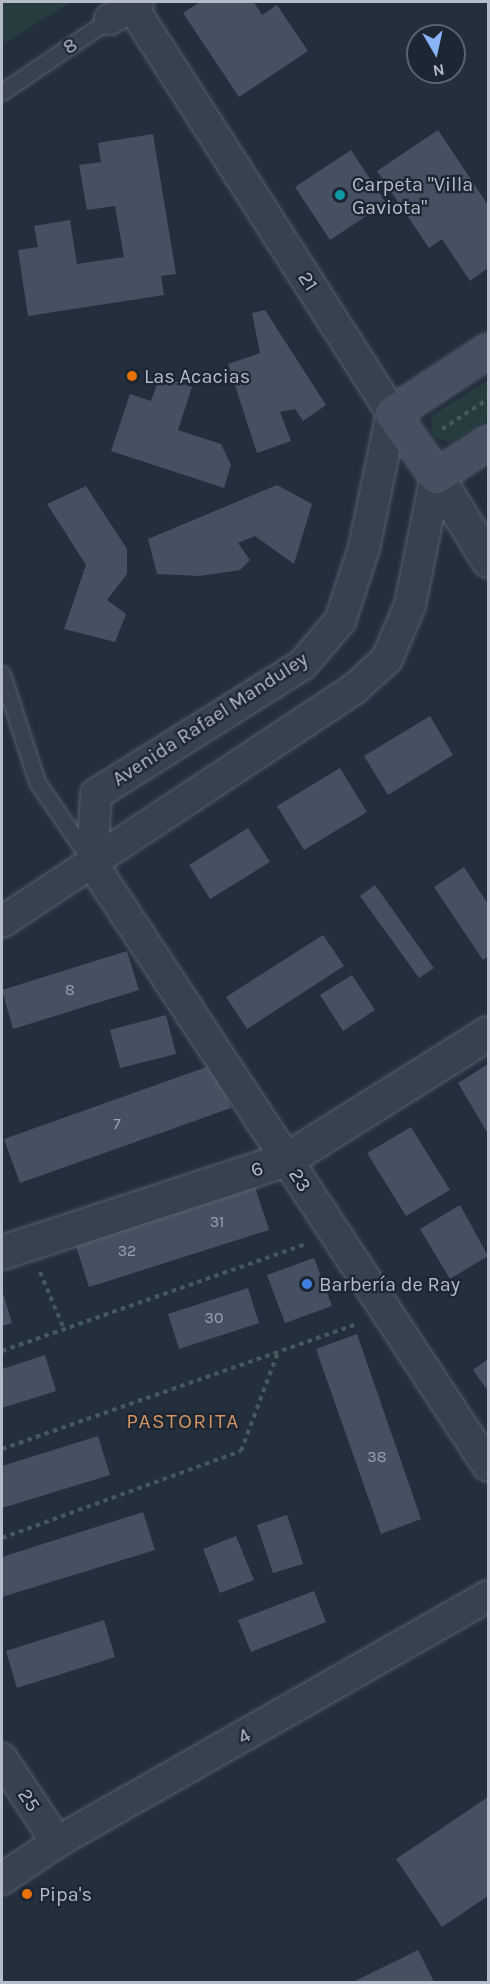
<!DOCTYPE html>
<meta charset="utf-8">
<style>
body{margin:0}
#map{position:relative;width:490px;height:1984px;overflow:hidden;background:#242f3e;font-family:Karla,sans-serif}
div>[style]{position:absolute}
[style*='--x']{left:calc(var(--x)*1px);top:calc(var(--y)*1px);width:calc(var(--w)*1px);rotate:calc(var(--a)*1deg)}
.green>*{inset:0;background:#263c3f}
.building>*{inset:0;background:#455162}
.path>*{height:4px;margin-top:-2px;transform-origin:0;background:repeating-linear-gradient(90deg,#44595c 0 4.5px,transparent 0 9px)}
.roads{filter:drop-shadow(0 0 2px #565f6c) drop-shadow(0 0 2px #565f6c)}
.service>*{height:15px;margin:-7.5px;padding:0 7.5px;transform-origin:7.5px;border-radius:7.5px;background:#38414e}
.minor>*{height:30px;margin:-15px;padding:0 15px;transform-origin:15px;border-radius:15px;background:#38414e}
.tertiary>*{height:33px;margin:-16.5px;padding:0 16.5px;transform-origin:16.5px;border-radius:16.5px;background:#38414e}
.secondary>*{height:33px;margin:-16.5px;padding:0 16.5px;transform-origin:16.5px;border-radius:16.5px;background:#465061}
.dots>*{width:16px;height:16px;translate:-50% -50%;box-sizing:border-box;border:3px solid #1d2633;border-radius:50%}
span{translate:-50% -50%;white-space:nowrap;text-align:center;line-height:1.15;-webkit-text-stroke:4.5px #1d2633;paint-order:stroke}
.number-label{font-size:16px;color:#98a1af}
.number-label span{-webkit-text-stroke-width:0}
.street-label{font-size:20px;color:#b4bcc9}
.poi-label{font-size:20px;color:#b4bcc9}
.left{translate:0 -50%;text-align:left}
.neighbourhood-label{font-size:21px;color:#d59563;letter-spacing:1.5px}
.frame{position:absolute;inset:0;border:3px solid #b4bcc9;pointer-events:none}
.north{position:absolute;left:406px;top:24px;width:60px;height:60px;box-sizing:border-box;background:#1d2633;border:2px solid #59626f;border-radius:50%;rotate:171deg;font-size:16px;font-weight:700;line-height:24px;text-align:center;color:#b4bcc9}
.north::after{content:'';display:block;margin:auto;width:21px;height:27px;background:#8ab4f8;clip-path:polygon(50% 0,100% 100%,50% 72%,0 100%)}
</style>
<div id="map">
<div class="green">
<i style="clip-path:polygon(2px 2px,71px 2px,2px 45px)"></i>
<i style="clip-path:polygon(488px 380px,488px 419px,451px 443px,432px 436px,431px 416px)"></i>
</div>
<div class="building">
<i style="clip-path:polygon(200px 2px,254px 2px,262px 15px,277px 5px,308px 51px,239px 97px,183px 13px)"></i>
<i style="clip-path:polygon(438px 130px,488px 205px,488px 268px,470px 281px,442px 239px,429px 248px,377px 171px)"></i>
<i style="clip-path:polygon(153px 134px,176px 274px,161px 276px,164px 295px,28px 316px,18px 250px,38px 247px,34px 226px,70px 220px,77px 264px,124px 257px,115px 206px,87px 210px,79px 165px,101px 162px,98px 143px)"></i>
<i style="clip-path:polygon(351px 150px,386px 203px,330px 240px,295px 187px)"></i>
<i style="clip-path:polygon(265px 310px,326px 405px,303px 421px,295px 409px,280px 412px,291px 441px,257px 453px,228px 364px,260px 353px,252px 313px)"></i>
<i style="clip-path:polygon(160px 376px,192px 387px,178px 430px,221px 444px,231px 465px,224px 488px,111px 451px,130px 394px,151px 401px)"></i>
<i style="clip-path:polygon(277px 485px,312px 504px,294px 564px,255px 536px,238px 543px,250px 560px,240px 570px,200px 576px,157px 574px,148px 539px)"></i>
<i style="clip-path:polygon(86px 486px,127px 549px,127px 574px,107px 600px,126px 614px,115px 642px,64px 629px,86px 565px,47px 504px)"></i>
<i style="clip-path:polygon(430px 716px,453px 755px,388px 795px,364px 756px)"></i>
<i style="clip-path:polygon(340px 768px,367px 812px,304px 850px,277px 806px)"></i>
<i style="clip-path:polygon(248px 828px,270px 862px,210px 899px,189px 865px)"></i>
<i style="clip-path:polygon(464px 867px,488px 904px,488px 957px,483px 960px,434px 887px)"></i>
<i style="clip-path:polygon(375px 885px,434px 968px,419px 978px,360px 896px)"></i>
<i style="clip-path:polygon(323px 935px,344px 966px,247px 1029px,226px 997px)"></i>
<i style="clip-path:polygon(127px 951px,139px 990px,13px 1029px,2px 990px)"></i>
<i style="clip-path:polygon(352px 975px,375px 1010px,343px 1031px,320px 995px)"></i>
<i style="clip-path:polygon(166px 1015px,176px 1054px,120px 1068px,110px 1030px)"></i>
<i style="clip-path:polygon(215px 1064px,231px 1108px,20px 1183px,4px 1139px)"></i>
<i style="clip-path:polygon(488px 1064px,488px 1134px,458px 1083px)"></i>
<i style="clip-path:polygon(411px 1127px,450px 1190px,406px 1216px,367px 1153px)"></i>
<i style="clip-path:polygon(255px 1187px,269px 1230px,89px 1287px,75px 1243px)"></i>
<i style="clip-path:polygon(460px 1205px,488px 1256px,450px 1279px,420px 1229px)"></i>
<i style="clip-path:polygon(314px 1258px,332px 1306px,285px 1323px,267px 1275px)"></i>
<i style="clip-path:polygon(248px 1288px,259px 1323px,179px 1349px,168px 1314px)"></i>
<i style="clip-path:polygon(2px 1290px,12px 1323px,2px 1326px)"></i>
<i style="clip-path:polygon(357px 1334px,421px 1519px,381px 1534px,316px 1349px)"></i>
<i style="clip-path:polygon(45px 1355px,56px 1391px,2px 1408px,2px 1369px)"></i>
<i style="clip-path:polygon(488px 1359px,488px 1391px,473px 1370px)"></i>
<i style="clip-path:polygon(98px 1436px,110px 1475px,2px 1508px,2px 1466px)"></i>
<i style="clip-path:polygon(143px 1512px,155px 1550px,2px 1597px,2px 1557px)"></i>
<i style="clip-path:polygon(287px 1515px,303px 1564px,273px 1573px,257px 1525px)"></i>
<i style="clip-path:polygon(236px 1536px,254px 1580px,220px 1593px,203px 1549px)"></i>
<i style="clip-path:polygon(314px 1591px,326px 1622px,251px 1652px,238px 1620px)"></i>
<i style="clip-path:polygon(104px 1620px,115px 1657px,17px 1688px,6px 1651px)"></i>
<i style="clip-path:polygon(488px 1797px,488px 1896px,442px 1927px,396px 1859px)"></i>
<i style="clip-path:polygon(418px 1950px,434px 1982px,353px 1982px)"></i>
</div>
<div class="path">
<i style="--x:442;--y:429;--w:55;--a:-33.1"></i>
<i style="--x:40;--y:1272;--w:62;--a:67.2"></i>
<i style="--x:2;--y:1351;--w:322;--a:-19.4"></i>
<i style="--x:2;--y:1449;--w:376;--a:-19.4"></i>
<i style="--x:2;--y:1538;--w:254;--a:-20"></i>
<i style="--x:241;--y:1451;--w:106;--a:-69.5"></i>
</div>
<div class="roads">
<div class="service">
<i style="--x:2;--y:92;--w:130;--a:-34.1"></i>
<i style="--x:2;--y:674;--w:114;--a:72"></i>
<i style="--x:37;--y:782;--w:92;--a:55.6"></i>
</div>
<div class="minor">
<i style="--x:110;--y:19;--w:33;--a:-31"></i>
<i style="--x:92;--y:863;--w:69;--a:-86.7"></i>
<i style="--x:96;--y:794;--w:244;--a:-32.1"></i>
<i style="--x:303;--y:664;--w:57;--a:-49.3"></i>
<i style="--x:340;--y:621;--w:77;--a:-71.8"></i>
<i style="--x:364;--y:548;--w:138;--a:-78.3"></i>
<i style="--x:392;--y:413;--w:488;--a:-122.6"></i>
<i style="--x:92;--y:863;--w:721;--a:56.71"></i>
<i style="--x:2;--y:922;--w:424;--a:-33.5"></i>
<i style="--x:355;--y:688;--w:43;--a:-42.2"></i>
<i style="--x:387;--y:659;--w:59;--a:-66.9"></i>
<i style="--x:410;--y:605;--w:132;--a:-78.6"></i>
<i style="--x:2;--y:1759;--w:100;--a:56.5"></i>
<i style="--x:2;--y:1879;--w:66;--a:-33.9"></i>
<i style="--x:57;--y:1842;--w:496;--a:-29.7"></i>
</div>
<div class="tertiary">
<i style="--x:436;--y:476;--w:99;--a:58.2"></i>
<i style="--x:2;--y:1252;--w:300;--a:-18.1"></i>
<i style="--x:287;--y:1159;--w:237;--a:-32.1"></i>
</div>
<div class="secondary">
<i style="--x:488;--y:350;--w:115;--a:146.7"></i>
<i style="--x:392;--y:413;--w:77;--a:55.1"></i>
<i style="--x:436;--y:476;--w:62;--a:-33.2"></i>
</div>
</div>
<div class="dots">
<i style="left:340px;top:195px;background:#0f9aa8"></i>
<i style="left:132px;top:376px;background:#e8710a"></i>
<i style="left:307px;top:1284px;background:#3f7fe0"></i>
<i style="left:27px;top:1894px;background:#e8710a"></i>
</div>
<div class="number-label">
<span style="left:70px;top:990px">8</span>
<span style="left:117px;top:1124px">7</span>
<span style="left:217px;top:1222px">31</span>
<span style="left:127px;top:1251px">32</span>
<span style="left:214px;top:1318px">30</span>
<span style="left:377px;top:1457px">38</span>
</div>
<div class="street-label">
<span style="left:70px;top:46px;rotate:-34deg">8</span>
<span style="left:308px;top:281px;rotate:57deg">21</span>
<span style="left:210px;top:719px;rotate:-33deg">Avenida Rafael Manduley</span>
<span style="left:257px;top:1169px;rotate:-18deg">6</span>
<span style="left:300px;top:1180px;rotate:57deg">23</span>
<span style="left:244px;top:1736px;rotate:-30deg">4</span>
<span style="left:29px;top:1800px;rotate:56deg">25</span>
</div>
<div class="poi-label">
<span class="left" style="left:352px;top:196px">Carpeta "Villa<br>Gaviota"</span>
<span class="left" style="left:144px;top:376px">Las Acacias</span>
<span class="left" style="left:319px;top:1284px">Barbería de Ray</span>
<span class="left" style="left:39px;top:1894px">Pipa's</span>
</div>
<div class="neighbourhood-label">
<span style="left:183px;top:1421px">PASTORITA</span>
</div>
<div class="frame"></div>
<div class="north">N</div>
</div>
